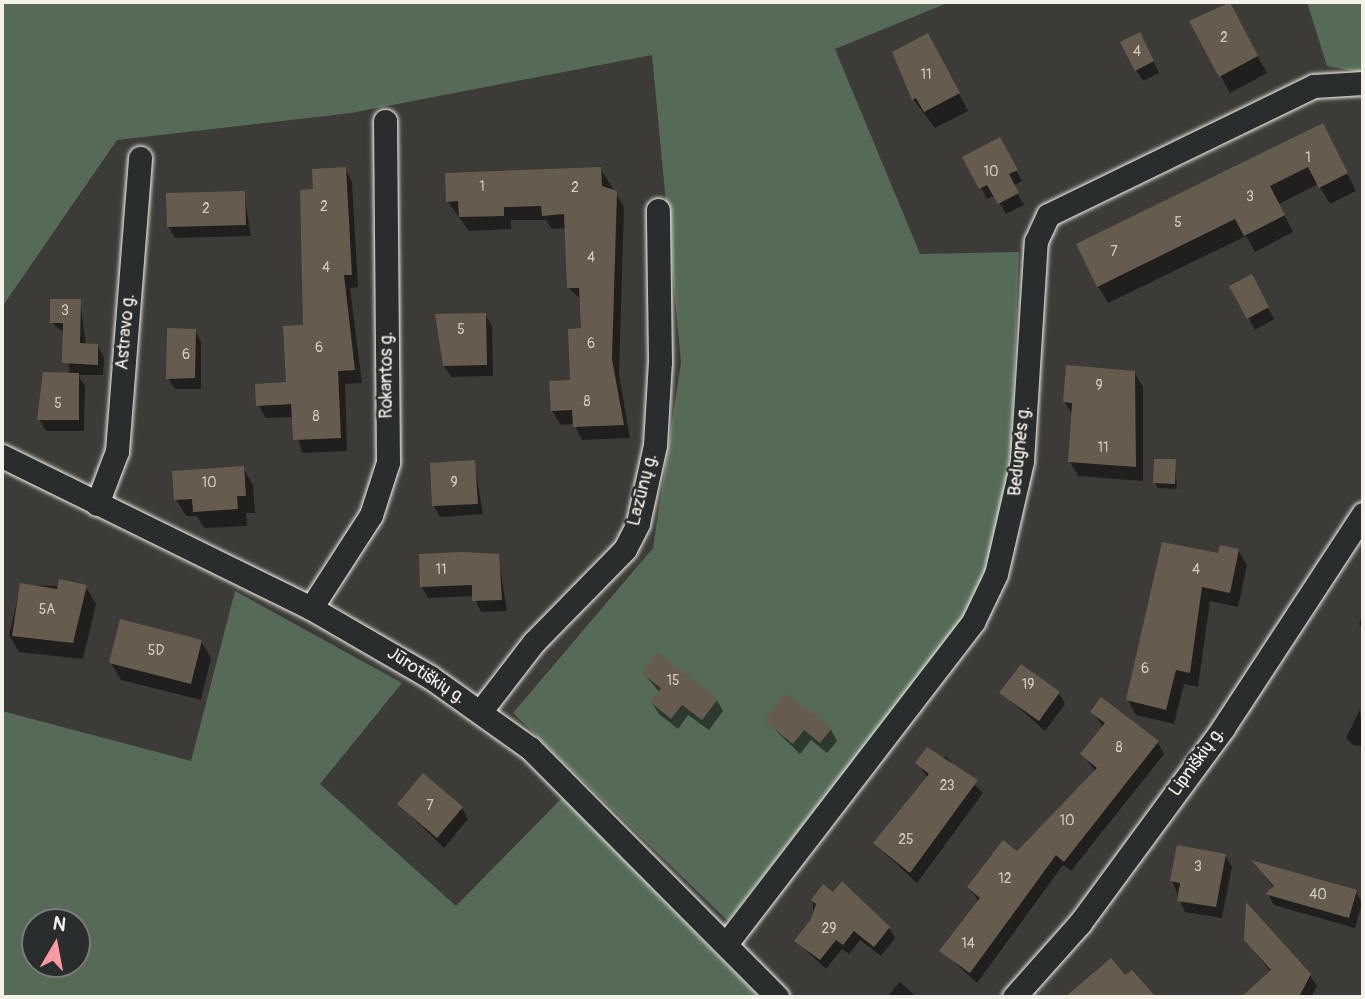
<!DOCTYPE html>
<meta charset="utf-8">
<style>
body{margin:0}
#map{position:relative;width:1365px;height:999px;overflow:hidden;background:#3c3b37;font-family:Pangolin,sans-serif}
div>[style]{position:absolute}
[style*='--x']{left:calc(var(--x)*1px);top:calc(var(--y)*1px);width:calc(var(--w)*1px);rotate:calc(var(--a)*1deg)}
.green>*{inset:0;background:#556b58}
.shadow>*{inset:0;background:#0007}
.building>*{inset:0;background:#665c4d}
.roads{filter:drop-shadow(0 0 2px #f4f1e8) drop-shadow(0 0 2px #f4f1e8)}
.minor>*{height:23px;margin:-11.5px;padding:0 11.5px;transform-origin:11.5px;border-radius:11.5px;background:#2a2d2e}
span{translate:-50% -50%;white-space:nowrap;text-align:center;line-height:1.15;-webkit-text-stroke:5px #2a2d2e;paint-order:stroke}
.number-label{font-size:14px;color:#d0ccc1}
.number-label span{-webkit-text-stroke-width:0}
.street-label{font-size:18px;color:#f4f1e8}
.frame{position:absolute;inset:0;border:4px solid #f4f1e8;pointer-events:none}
.north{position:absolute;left:21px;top:908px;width:70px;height:70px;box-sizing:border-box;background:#2a2d2e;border:2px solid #7b7b78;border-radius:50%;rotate:10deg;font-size:19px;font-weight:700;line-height:28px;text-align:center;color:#f4f1e8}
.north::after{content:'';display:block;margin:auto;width:24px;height:32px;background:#ff9aa2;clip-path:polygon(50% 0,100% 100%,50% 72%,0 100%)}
</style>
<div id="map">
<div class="green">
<i style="clip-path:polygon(2px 2px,950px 2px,835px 49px,920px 254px,1019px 252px,1011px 462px,995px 553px,961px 622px,728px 921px,513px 713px,653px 548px,681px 362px,652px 55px,351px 113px,117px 140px,2px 307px)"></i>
<i style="clip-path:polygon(1307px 2px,1363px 2px,1363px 73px,1327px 66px)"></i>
<i style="clip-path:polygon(evenodd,235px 591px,402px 683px,320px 784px,456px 906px,562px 798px,759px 997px,2px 997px,2px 711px,191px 761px,235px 591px,35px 922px,77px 922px,77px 964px,35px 964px,35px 922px)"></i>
</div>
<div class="shadow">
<i style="clip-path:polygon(1228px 2px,1267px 73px,1230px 93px,1191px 22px)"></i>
<i style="clip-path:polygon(1146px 46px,1159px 73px,1143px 81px,1136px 70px)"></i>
<i style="clip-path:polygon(894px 52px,937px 52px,968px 111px,935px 128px,913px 99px)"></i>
<i style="clip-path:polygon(999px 140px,1022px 181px,1013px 186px,1024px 205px,1006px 214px,995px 195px,987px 199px,965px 158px)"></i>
<i style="clip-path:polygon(1332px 143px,1356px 191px,1330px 204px,1318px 184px,1279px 204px,1293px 232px,1255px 252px,1246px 236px,1108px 303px,1098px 286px)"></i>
<i style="clip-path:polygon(600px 168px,624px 207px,619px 375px,630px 438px,582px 440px,574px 424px,561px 425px,552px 411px,572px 382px,583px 330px,582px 301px,569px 288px,567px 228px,552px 229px,546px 220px,511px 220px,511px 229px,469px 231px,448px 202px)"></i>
<i style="clip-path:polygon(345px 169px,352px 182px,358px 287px,350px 288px,362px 383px,345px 384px,347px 451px,302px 453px,293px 417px,266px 418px,258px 405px,288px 384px,305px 327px,315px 191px)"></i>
<i style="clip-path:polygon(244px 193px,251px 236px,175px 238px,168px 226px)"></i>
<i style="clip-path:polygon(1251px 276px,1274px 319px,1255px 330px,1231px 287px)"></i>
<i style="clip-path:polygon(80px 301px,86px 345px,97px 345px,104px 357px,103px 375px,78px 375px,85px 386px,84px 431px,46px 431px,39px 419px,70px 374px,65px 334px,52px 323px)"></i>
<i style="clip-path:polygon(485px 314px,492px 326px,493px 376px,451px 377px,444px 366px)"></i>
<i style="clip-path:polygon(195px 330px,201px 342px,201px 389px,175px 389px,168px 378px)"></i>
<i style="clip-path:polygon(1134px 372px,1143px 387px,1143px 481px,1078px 476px,1070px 462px,1073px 416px,1065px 402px)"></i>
<i style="clip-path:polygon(1175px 461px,1177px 489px,1158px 488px,1155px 483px)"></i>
<i style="clip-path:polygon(474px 462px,483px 514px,440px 517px,434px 506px)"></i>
<i style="clip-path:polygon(243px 468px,253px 485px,255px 513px,246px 513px,247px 526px,204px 528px,197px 516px,186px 516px,176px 499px)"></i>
<i style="clip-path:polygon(1238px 550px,1247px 565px,1238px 607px,1210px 601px,1198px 687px,1184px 684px,1174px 724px,1136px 715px,1128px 700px,1219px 555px)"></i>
<i style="clip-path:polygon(498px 556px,507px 611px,481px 612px,474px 596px,428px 598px,422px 587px)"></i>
<i style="clip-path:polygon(21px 585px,86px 587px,96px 604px,83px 659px,19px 652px,9px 635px)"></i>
<i style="clip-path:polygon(1363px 613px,1363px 630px,1359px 624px)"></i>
<i style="clip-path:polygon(201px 641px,211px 658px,201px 700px,121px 680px,111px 663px)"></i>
<i style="clip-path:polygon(643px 673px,717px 700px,723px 711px,709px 730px,688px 715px,678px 729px,659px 714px,652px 703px,660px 693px)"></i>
<i style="clip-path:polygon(1002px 693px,1059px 693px,1065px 704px,1045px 731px)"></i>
<i style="clip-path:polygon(1360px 709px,1363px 746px,1353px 745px,1363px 755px,1346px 738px)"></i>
<i style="clip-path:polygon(1092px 712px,1158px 743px,1164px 754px,1071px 871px,1063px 865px,977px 983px,942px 951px,979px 902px,969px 887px,1017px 853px,1096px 772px,1082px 754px,1104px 727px)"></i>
<i style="clip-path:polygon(766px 721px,831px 730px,837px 741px,827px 753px,811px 740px,800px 754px)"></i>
<i style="clip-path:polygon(946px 757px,983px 793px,917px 883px,875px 844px,928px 778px,917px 763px)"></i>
<i style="clip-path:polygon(400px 805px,462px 808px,468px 819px,444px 848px)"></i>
<i style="clip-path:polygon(1225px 855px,1232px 867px,1222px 918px,1185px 912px,1172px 881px)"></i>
<i style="clip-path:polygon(1255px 863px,1356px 892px,1362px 903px,1355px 928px,1274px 905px,1268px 894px,1274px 888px)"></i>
<i style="clip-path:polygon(813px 900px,889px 928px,895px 938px,881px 956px,860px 940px,849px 954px,842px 949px,826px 969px,796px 941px,813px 920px)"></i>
<i style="clip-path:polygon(1245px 940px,1310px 975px,1317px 986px,1311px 997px,1243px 997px,1271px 972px)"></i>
<i style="clip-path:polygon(900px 982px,917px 997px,887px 997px)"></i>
</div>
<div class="building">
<i style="clip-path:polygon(1230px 2px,1258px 56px,1219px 77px,1189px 21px)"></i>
<i style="clip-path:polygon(1140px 32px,1154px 61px,1135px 71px,1120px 42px)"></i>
<i style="clip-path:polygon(928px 33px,960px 93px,924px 112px,916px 98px,912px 100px,892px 52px)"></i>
<i style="clip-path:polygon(1323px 123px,1348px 173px,1319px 188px,1308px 167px,1270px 186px,1285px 215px,1244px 236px,1235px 219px,1097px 287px,1076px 244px)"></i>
<i style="clip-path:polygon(1000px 137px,1018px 170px,1009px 174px,1019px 193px,998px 204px,987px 185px,979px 189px,962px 157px)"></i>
<i style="clip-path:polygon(346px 167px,352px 275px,344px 275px,355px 370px,338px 371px,341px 438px,293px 440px,291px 404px,256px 406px,255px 384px,286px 382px,283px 326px,303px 325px,300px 190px,313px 189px,312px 169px)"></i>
<i style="clip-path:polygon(601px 167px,602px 186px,617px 191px,612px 359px,624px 425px,573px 427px,572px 410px,551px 411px,549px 381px,570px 380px,568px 329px,581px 328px,579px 288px,567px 288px,564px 214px,542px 216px,541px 206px,504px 207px,504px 216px,459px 217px,458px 201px,446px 202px,445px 173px)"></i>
<i style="clip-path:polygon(245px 191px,246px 225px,167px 227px,166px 193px)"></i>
<i style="clip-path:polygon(1252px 274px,1269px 307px,1247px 319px,1229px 286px)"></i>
<i style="clip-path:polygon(50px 299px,81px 299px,80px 343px,98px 344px,98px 365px,62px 363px,63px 323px,50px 323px)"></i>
<i style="clip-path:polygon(486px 313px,487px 365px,443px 366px,435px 314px)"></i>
<i style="clip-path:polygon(167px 328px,196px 329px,195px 378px,166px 379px)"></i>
<i style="clip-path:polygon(1066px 365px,1135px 371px,1136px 467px,1068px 462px,1072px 403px,1063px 402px)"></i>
<i style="clip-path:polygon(43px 372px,79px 373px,79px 420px,37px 420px)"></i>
<i style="clip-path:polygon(1154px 459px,1176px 459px,1175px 484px,1153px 483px)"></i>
<i style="clip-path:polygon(475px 460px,478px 504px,432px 506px,430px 463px)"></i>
<i style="clip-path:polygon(244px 466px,246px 496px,237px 496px,238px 509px,193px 512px,192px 499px,174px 500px,172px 471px)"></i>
<i style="clip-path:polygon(1162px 542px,1218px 553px,1220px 545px,1239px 549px,1230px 593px,1202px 587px,1190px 673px,1176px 670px,1166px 710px,1126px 700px)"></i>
<i style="clip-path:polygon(463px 552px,499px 554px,502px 600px,472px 601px,472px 585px,420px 587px,419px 554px)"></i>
<i style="clip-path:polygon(59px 579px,87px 585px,73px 643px,12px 636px,20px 583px,57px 589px)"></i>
<i style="clip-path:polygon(120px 619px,202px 640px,191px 684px,109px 663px)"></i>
<i style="clip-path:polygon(657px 652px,718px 699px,702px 720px,682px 705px,671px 719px,650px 702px,661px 688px,641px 673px)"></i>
<i style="clip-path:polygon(1021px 664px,1060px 692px,1039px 721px,999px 693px)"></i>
<i style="clip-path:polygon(786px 693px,832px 728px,820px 743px,804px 730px,793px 744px,764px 721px)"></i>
<i style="clip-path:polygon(1101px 697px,1159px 741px,1064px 862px,1056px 855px,970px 973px,939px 951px,980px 898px,967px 887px,1003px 840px,1017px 851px,1097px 768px,1080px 754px,1105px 723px,1090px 712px)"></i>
<i style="clip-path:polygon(927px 747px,978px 780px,910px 873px,873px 843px,929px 774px,915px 763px)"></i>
<i style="clip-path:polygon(423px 773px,463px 807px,437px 838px,397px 804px)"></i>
<i style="clip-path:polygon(1177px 845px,1226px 854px,1216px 907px,1177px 901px,1180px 883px,1170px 881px)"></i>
<i style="clip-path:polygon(1251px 860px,1357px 890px,1349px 918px,1265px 894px,1274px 886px)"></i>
<i style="clip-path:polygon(842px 881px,890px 927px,874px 947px,854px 931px,843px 945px,836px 940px,820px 960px,794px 941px,811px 919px,816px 904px,811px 900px,823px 884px,833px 892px)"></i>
<i style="clip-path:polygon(1246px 902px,1311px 974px,1299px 997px,1241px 997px,1271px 970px,1244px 940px)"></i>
<i style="clip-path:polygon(1111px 958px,1125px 975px,1132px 970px,1156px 997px,1065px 997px)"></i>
</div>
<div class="roads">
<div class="minor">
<i style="--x:2;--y:456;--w:344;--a:26.2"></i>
<i style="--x:311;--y:608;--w:138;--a:30.1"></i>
<i style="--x:430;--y:677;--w:123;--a:35.4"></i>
<i style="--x:530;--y:748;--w:351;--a:45.2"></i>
<i style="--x:97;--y:504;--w:57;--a:-69.3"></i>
<i style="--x:117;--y:451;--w:294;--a:-85.5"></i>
<i style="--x:311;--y:608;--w:111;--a:-57.2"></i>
<i style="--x:371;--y:515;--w:56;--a:-72.2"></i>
<i style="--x:388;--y:462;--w:341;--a:-90.5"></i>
<i style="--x:480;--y:712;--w:88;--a:-52.4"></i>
<i style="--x:534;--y:642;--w:130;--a:-45.6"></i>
<i style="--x:625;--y:549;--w:29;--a:-63"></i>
<i style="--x:638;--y:523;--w:80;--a:-77.7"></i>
<i style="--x:655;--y:445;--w:83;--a:-86.6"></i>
<i style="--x:660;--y:362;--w:152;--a:-90.8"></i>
<i style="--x:726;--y:944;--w:406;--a:-52.5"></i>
<i style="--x:973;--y:622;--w:53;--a:-64.4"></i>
<i style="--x:996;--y:574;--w:116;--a:-77"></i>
<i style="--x:1022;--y:461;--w:220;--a:-86.4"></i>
<i style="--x:1036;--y:241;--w:29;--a:-65"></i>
<i style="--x:1048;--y:215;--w:296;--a:-25.9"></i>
<i style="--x:1314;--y:86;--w:49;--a:-3.5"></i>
<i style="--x:1014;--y:997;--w:99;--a:-48.3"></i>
<i style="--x:1080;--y:923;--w:242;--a:-53.7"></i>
<i style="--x:1223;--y:728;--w:256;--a:-56.8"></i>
</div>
</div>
<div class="number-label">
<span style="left:1224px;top:38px">2</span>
<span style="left:1137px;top:52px">4</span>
<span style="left:926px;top:75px">11</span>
<span style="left:1308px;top:158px">1</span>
<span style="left:991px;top:172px">10</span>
<span style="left:482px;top:187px">1</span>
<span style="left:575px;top:188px">2</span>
<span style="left:1250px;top:197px">3</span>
<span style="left:324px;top:207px">2</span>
<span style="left:206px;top:209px">2</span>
<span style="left:1178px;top:223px">5</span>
<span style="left:1114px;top:252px">7</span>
<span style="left:591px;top:258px">4</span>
<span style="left:326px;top:268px">4</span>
<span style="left:65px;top:311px">3</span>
<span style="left:461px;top:330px">5</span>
<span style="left:591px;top:344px">6</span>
<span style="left:319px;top:348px">6</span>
<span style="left:186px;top:355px">6</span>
<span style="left:1099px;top:386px">9</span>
<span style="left:587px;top:402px">8</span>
<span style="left:58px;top:404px">5</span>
<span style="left:316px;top:417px">8</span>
<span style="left:1103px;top:448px">11</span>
<span style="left:209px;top:483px">10</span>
<span style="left:454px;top:483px">9</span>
<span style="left:441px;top:570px">11</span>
<span style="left:1196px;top:570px">4</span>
<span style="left:47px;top:610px">5A</span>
<span style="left:156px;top:651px">5D</span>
<span style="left:1145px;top:669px">6</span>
<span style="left:673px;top:681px">15</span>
<span style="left:1028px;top:685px">19</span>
<span style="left:1119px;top:748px">8</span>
<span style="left:947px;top:786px">23</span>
<span style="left:430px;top:806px">7</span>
<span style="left:1067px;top:821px">10</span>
<span style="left:906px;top:840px">25</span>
<span style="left:1198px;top:867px">3</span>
<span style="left:1005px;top:879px">12</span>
<span style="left:1318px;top:895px">40</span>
<span style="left:829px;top:929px">29</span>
<span style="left:968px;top:944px">14</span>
</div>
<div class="street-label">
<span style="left:126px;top:332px;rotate:-85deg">Astravo g.</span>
<span style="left:387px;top:375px;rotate:-90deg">Rokantos g.</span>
<span style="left:1020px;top:451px;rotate:-84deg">Bedugnės g.</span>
<span style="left:643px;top:490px;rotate:-76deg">Lazūnų g.</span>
<span style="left:426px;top:676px;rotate:33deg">Jūrotiškių g.</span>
<span style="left:1197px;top:762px;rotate:-54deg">Lipniškių g.</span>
</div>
<div class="frame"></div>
<div class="north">N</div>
</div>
